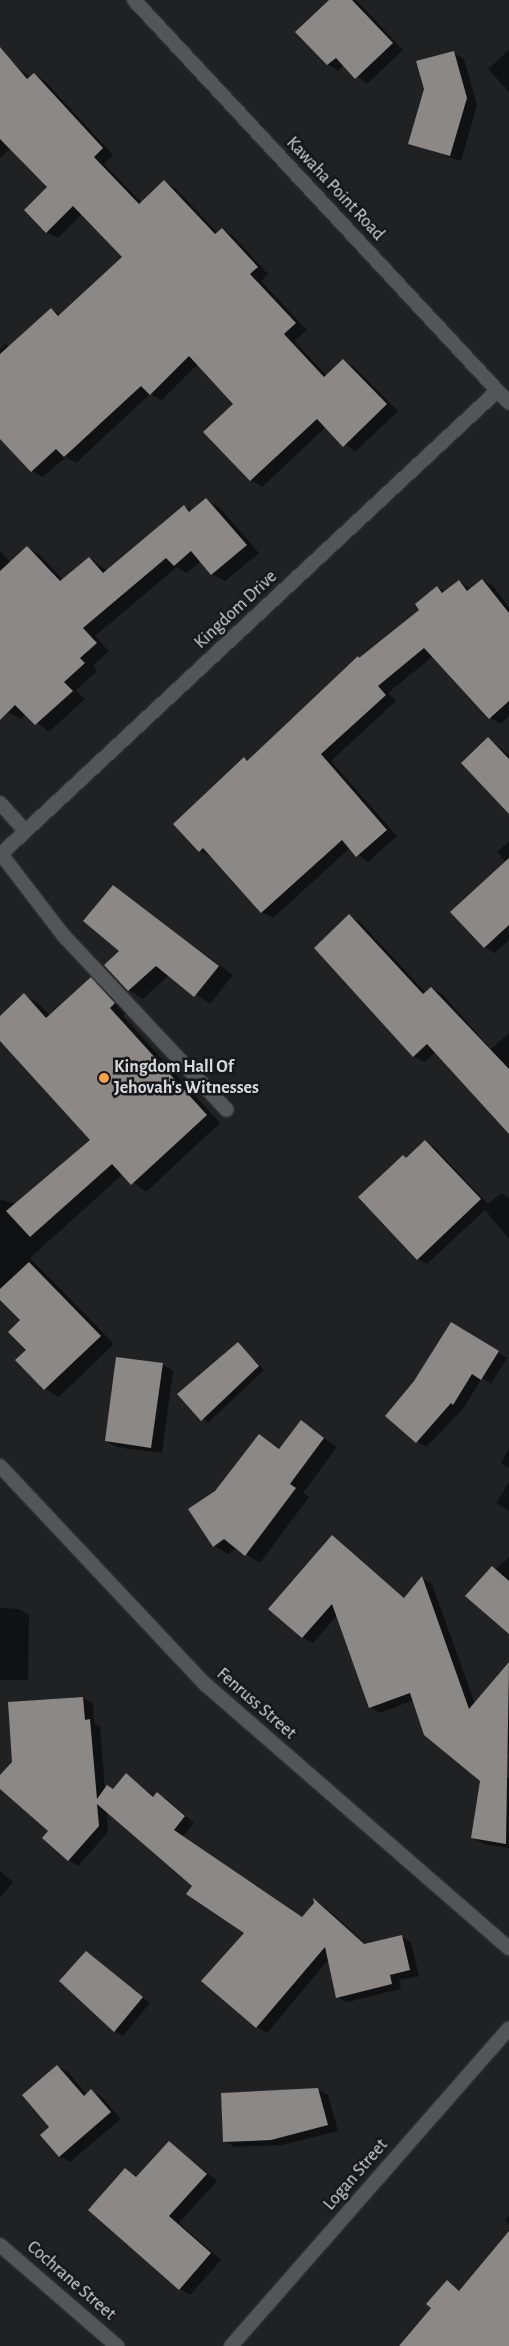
<!DOCTYPE html>
<style>
body{margin:0}
#map{position:relative;width:509px;height:2346px;overflow:hidden;background:#1f2123;font-family:"Alegreya Sans",sans-serif}
div>[style]{position:absolute}
[style*='--x']{left:calc(var(--x)*1px);top:calc(var(--y)*1px);width:calc(var(--w)*1px);rotate:calc(var(--a)*1deg)}
.shadow>*{inset:0;background:#0007}
.building>*{inset:0;background:#8b8885}
.roads{filter:drop-shadow(0 0 1px #3b3c3e) drop-shadow(0 0 1px #3b3c3e)}
.service>*{height:14px;margin:-7px;padding:0 7px;transform-origin:7px;border-radius:7px;background:#535558}
.minor>*{height:14px;margin:-7px;padding:0 7px;transform-origin:7px;border-radius:7px;background:#535558}
.dots>*{width:14px;height:14px;translate:-50% -50%;box-sizing:border-box;border:2px solid #16171a;border-radius:50%}
span{translate:-50% -50%;white-space:nowrap;text-align:center;line-height:1.15;-webkit-text-stroke:5px #16171a;paint-order:stroke}
.street-label{font-size:18px;color:#d8d9db}
.poi-label{font-size:18px;color:#d8d9db;font-weight:700}
.left{translate:0 -50%;text-align:left}
</style>
<div id="map">
<div class="shadow">
<i style="clip-path:polygon(331px 0,356px 0,403px 50px,367px 84px,344px 65px,338px 71px,328px 64px)"></i>
<i style="clip-path:polygon(509px 50px,509px 92px,488px 69px)"></i>
<i style="clip-path:polygon(454px 53px,464px 59px,477px 105px,461px 161px,410px 143px)"></i>
<i style="clip-path:polygon(0 54px,31px 78px,34px 75px,45px 81px,113px 155px,104px 164px,142px 203px,164px 182px,175px 188px,218px 233px,222px 229px,233px 236px,268px 274px,261px 281px,307px 330px,294px 341px,327px 376px,343px 360px,354px 367px,398px 411px,355px 452px,326px 427px,262px 487px,251px 480px,235px 404px,198px 364px,162px 400px,150px 394px,76px 463px,66px 457px,43px 477px,32px 471px,0 437px,0 349px,5px 344px,10px 347px,51px 309px,61px 315px,124px 258px,82px 214px,58px 238px,46px 232px,48px 187px,11px 148px,0 158px)"></i>
<i style="clip-path:polygon(206px 500px,219px 507px,259px 553px,225px 581px,212px 574px,201px 561px,187px 573px,177px 567px,95px 636px,109px 651px,93px 666px,97px 671px,76px 690px,85px 699px,49px 732px,26px 714px,21px 719px,8px 712px,0 704px,0 551px,11px 563px,27px 548px,40px 555px,63px 580px,90px 558px,107px 571px,184px 506px,192px 511px)"></i>
<i style="clip-path:polygon(482px 580px,493px 586px,509px 607px,509px 716px,501px 724px,490px 718px,433px 656px,388px 693px,396px 701px,331px 761px,397px 836px,368px 862px,350px 848px,273px 918px,262px 912px,211px 857px,200px 851px,244px 758px,249px 761px,358px 657px,360px 659px,421px 610px,437px 587px,445px 592px,459px 581px,471px 589px)"></i>
<i style="clip-path:polygon(489px 739px,509px 755px,509px 813px)"></i>
<i style="clip-path:polygon(509px 841px,509px 940px,495px 953px,484px 947px,506px 862px,497px 852px)"></i>
<i style="clip-path:polygon(113px 887px,233px 975px,210px 1004px,169px 975px,143px 999px,129px 990px)"></i>
<i style="clip-path:polygon(349px 916px,360px 922px,426px 993px,431px 988px,442px 994px,491px 1049px,509px 1033px,509px 1128px,436px 1052px,424px 1062px,414px 1056px,315px 948px)"></i>
<i style="clip-path:polygon(91px 979px,105px 987px,128px 1012px,123px 1016px,220px 1123px,146px 1192px,123px 1174px,30px 1258px,114px 1344px,59px 1397px,45px 1389px,28px 1350px,21px 1320px,0 1298px,0 1199px,15px 1204px,92px 1140px,0 1040px,0 1017px,24px 995px,38px 1003px,50px 1016px)"></i>
<i style="clip-path:polygon(425px 1142px,435px 1148px,488px 1204px,501px 1193px,509px 1198px,509px 1239px,485px 1210px,427px 1264px,417px 1259px,407px 1159px)"></i>
<i style="clip-path:polygon(460px 1329px,507px 1358px,491px 1384px,482px 1378px,463px 1409px,426px 1447px,417px 1442px)"></i>
<i style="clip-path:polygon(238px 1343px,264px 1370px,208px 1423px,179px 1394px)"></i>
<i style="clip-path:polygon(162px 1364px,173px 1371px,162px 1453px,117px 1447px,106px 1441px)"></i>
<i style="clip-path:polygon(301px 1422px,337px 1447px,303px 1493px,309px 1497px,260px 1563px,237px 1548px,228px 1554px,214px 1546px,260px 1436px,281px 1449px)"></i>
<i style="clip-path:polygon(509px 1448px,509px 1468px,501px 1463px)"></i>
<i style="clip-path:polygon(509px 1482px,509px 1511px,496px 1503px)"></i>
<i style="clip-path:polygon(332px 1537px,405px 1598px,422px 1578px,432px 1584px,475px 1704px,509px 1684px,509px 1752px,490px 1775px,509px 1778px,509px 1848px,483px 1844px,472px 1837px,482px 1779px,414px 1700px,380px 1713px,370px 1707px,337px 1615px,313px 1643px,302px 1637px)"></i>
<i style="clip-path:polygon(509px 1557px,509px 1632px,467px 1595px)"></i>
<i style="clip-path:polygon(0 1608px,19px 1609px,29px 1615px,28px 1680px,0 1680px)"></i>
<i style="clip-path:polygon(evenodd,83px 1698px,93px 1704px,94px 1723px,100px 1726px,105px 1790px,113px 1790px,126px 1775px,155px 1797px,158px 1794px,167px 1799px,194px 1823px,182px 1837px,303px 1918px,315px 1900px,367px 1945px,401px 1936px,411px 1942px,419px 1976px,399px 1980px,401px 1989px,347px 2002px,337px 1997px,329px 1959px,267px 2033px,257px 2027px,203px 1981px,246px 1932px,107px 1810px,108px 1832px,78px 1866px,69px 1860px,50px 1831px,0 1787px,0 1777px,83px 1698px,324px 1906px,370px 1947px,368px 1949px,324px 1909px,324px 1906px)"></i>
<i style="clip-path:polygon(0 1871px,13px 1882px,0 1898px)"></i>
<i style="clip-path:polygon(120px 1980px,150px 2003px,123px 2036px,115px 2031px)"></i>
<i style="clip-path:polygon(57px 2066px,68px 2072px,87px 2095px,91px 2091px,102px 2097px,121px 2119px,70px 2162px,59px 2156px,51px 2127px)"></i>
<i style="clip-path:polygon(317px 2089px,328px 2095px,338px 2131px,282px 2145px,235px 2147px,224px 2141px)"></i>
<i style="clip-path:polygon(169px 2142px,217px 2181px,179px 2223px,221px 2260px,190px 2295px,180px 2289px,125px 2169px,138px 2177px)"></i>
<i style="clip-path:polygon(509px 2215px,509px 2224px,505px 2220px)"></i>
</div>
<div class="building">
<i style="clip-path:polygon(329px 0,352px 0,393px 43px,355px 79px,336px 58px,327px 65px,295px 32px)"></i>
<i style="clip-path:polygon(0 47px,27px 79px,34px 73px,103px 148px,94px 157px,139px 204px,164px 180px,215px 234px,222px 228px,258px 267px,250px 274px,296px 323px,284px 334px,324px 377px,343px 359px,387px 404px,343px 447px,317px 419px,250px 481px,203px 432px,233px 404px,189px 356px,150px 395px,141px 386px,64px 457px,56px 449px,31px 472px,0 439px,0 354px,51px 308px,58px 316px,122px 257px,73px 206px,46px 233px,24px 210px,47px 187px,0 139px)"></i>
<i style="clip-path:polygon(454px 51px,467px 98px,450px 156px,408px 144px,424px 89px,416px 61px)"></i>
<i style="clip-path:polygon(206px 498px,247px 545px,211px 575px,191px 551px,174px 566px,166px 558px,83px 628px,97px 643px,80px 658px,85px 663px,64px 682px,73px 691px,35px 725px,15px 705px,0 720px,0 571px,27px 546px,60px 581px,89px 557px,103px 573px,184px 505px,189px 512px)"></i>
<i style="clip-path:polygon(482px 579px,509px 613px,509px 701px,489px 719px,424px 648px,378px 686px,386px 695px,321px 754px,387px 830px,356px 857px,342px 840px,261px 913px,203px 848px,199px 852px,173px 824px,244px 757px,247px 761px,358px 656px,359px 658px,419px 610px,415px 604px,437px 586px,442px 593px,459px 580px,467px 591px)"></i>
<i style="clip-path:polygon(488px 737px,509px 759px,509px 814px,461px 763px)"></i>
<i style="clip-path:polygon(509px 858px,509px 925px,484px 948px,450px 912px)"></i>
<i style="clip-path:polygon(113px 885px,219px 966px,194px 997px,156px 966px,128px 991px,104px 965px,119px 951px,83px 921px)"></i>
<i style="clip-path:polygon(349px 914px,423px 994px,431px 987px,509px 1069px,509px 1134px,427px 1044px,413px 1057px,314px 948px)"></i>
<i style="clip-path:polygon(91px 977px,115px 1003px,110px 1008px,207px 1115px,131px 1185px,112px 1164px,30px 1237px,6px 1211px,90px 1140px,0 1041px,0 1016px,24px 993px,46px 1018px)"></i>
<i style="clip-path:polygon(425px 1140px,481px 1199px,417px 1260px,358px 1197px,403px 1155px,406px 1158px)"></i>
<i style="clip-path:polygon(29px 1262px,101px 1336px,44px 1390px,15px 1360px,26px 1350px,8px 1332px,20px 1320px,0 1300px,0 1289px)"></i>
<i style="clip-path:polygon(451px 1322px,499px 1351px,481px 1380px,472px 1374px,453px 1405px,451px 1403px,416px 1443px,385px 1416px,414px 1381px)"></i>
<i style="clip-path:polygon(238px 1342px,259px 1366px,201px 1421px,177px 1394px)"></i>
<i style="clip-path:polygon(116px 1357px,163px 1363px,151px 1448px,105px 1441px)"></i>
<i style="clip-path:polygon(301px 1420px,324px 1438px,290px 1484px,296px 1488px,245px 1556px,224px 1539px,213px 1547px,188px 1509px,215px 1491px,259px 1434px,279px 1449px)"></i>
<i style="clip-path:polygon(332px 1535px,404px 1598px,422px 1576px,469px 1709px,509px 1662px,506px 1844px,471px 1838px,480px 1781px,424px 1735px,410px 1693px,369px 1708px,332px 1604px,302px 1638px,268px 1609px)"></i>
<i style="clip-path:polygon(492px 1566px,509px 1581px,509px 1634px,465px 1596px)"></i>
<i style="clip-path:polygon(83px 1697px,85px 1720px,90px 1719px,97px 1799px,107px 1785px,113px 1789px,126px 1773px,153px 1797px,157px 1792px,185px 1816px,174px 1830px,302px 1917px,314px 1903px,313px 1898px,364px 1944px,402px 1935px,410px 1970px,390px 1975px,392px 1984px,336px 1998px,325px 1947px,256px 2028px,201px 1981px,244px 1933px,186px 1894px,192px 1886px,97px 1804px,99px 1826px,68px 1861px,42px 1838px,48px 1831px,0 1789px,0 1775px,12px 1762px,8px 1702px)"></i>
<i style="clip-path:polygon(86px 1951px,143px 1997px,114px 2032px,59px 1981px)"></i>
<i style="clip-path:polygon(57px 2065px,84px 2096px,91px 2089px,111px 2112px,59px 2157px,40px 2135px,49px 2127px,22px 2095px)"></i>
<i style="clip-path:polygon(318px 2088px,328px 2125px,271px 2140px,223px 2142px,221px 2093px)"></i>
<i style="clip-path:polygon(169px 2141px,207px 2174px,169px 2216px,211px 2253px,179px 2290px,88px 2210px,125px 2168px,136px 2177px)"></i>
<i style="clip-path:polygon(509px 2231px,509px 2346px,399px 2346px,431px 2308px,426px 2304px,447px 2280px,459px 2291px)"></i>
</div>
<div class="roads">
<div class="service">
<i style="--x:1;--y:854;--w:103;--a:52.5"></i>
<i style="--x:64;--y:936;--w:238;--a:46.9"></i>
</div>
<div class="minor">
<i style="--x:134;--y:0;--w:550;--a:47.06"></i>
<i style="--x:0;--y:803;--w:38;--a:48"></i>
<i style="--x:0;--y:855;--w:680;--a:-43.03"></i>
<i style="--x:0;--y:1466;--w:299;--a:46.8"></i>
<i style="--x:205;--y:1684;--w:403;--a:41"></i>
<i style="--x:0;--y:2245;--w:155;--a:40.8"></i>
<i style="--x:231;--y:2346;--w:422;--a:-48.8"></i>
</div>
</div>
<div class="dots">
<i style="left:104px;top:1078px;background:#f8a04b"></i>
</div>
<div class="street-label">
<span style="left:335px;top:189px;rotate:47deg">Kawaha Point Road</span>
<span style="left:236px;top:610px;rotate:-43deg">Kingdom Drive</span>
<span style="left:256px;top:1704px;rotate:41deg">Fenruss Street</span>
<span style="left:356px;top:2175px;rotate:-49deg">Logan Street</span>
<span style="left:71px;top:2281px;rotate:41deg">Cochrane Street</span>
</div>
<div class="poi-label">
<span class="left" style="left:114px;top:1078px">Kingdom Hall Of<br>Jehovah's Witnesses</span>
</div>
</div>
